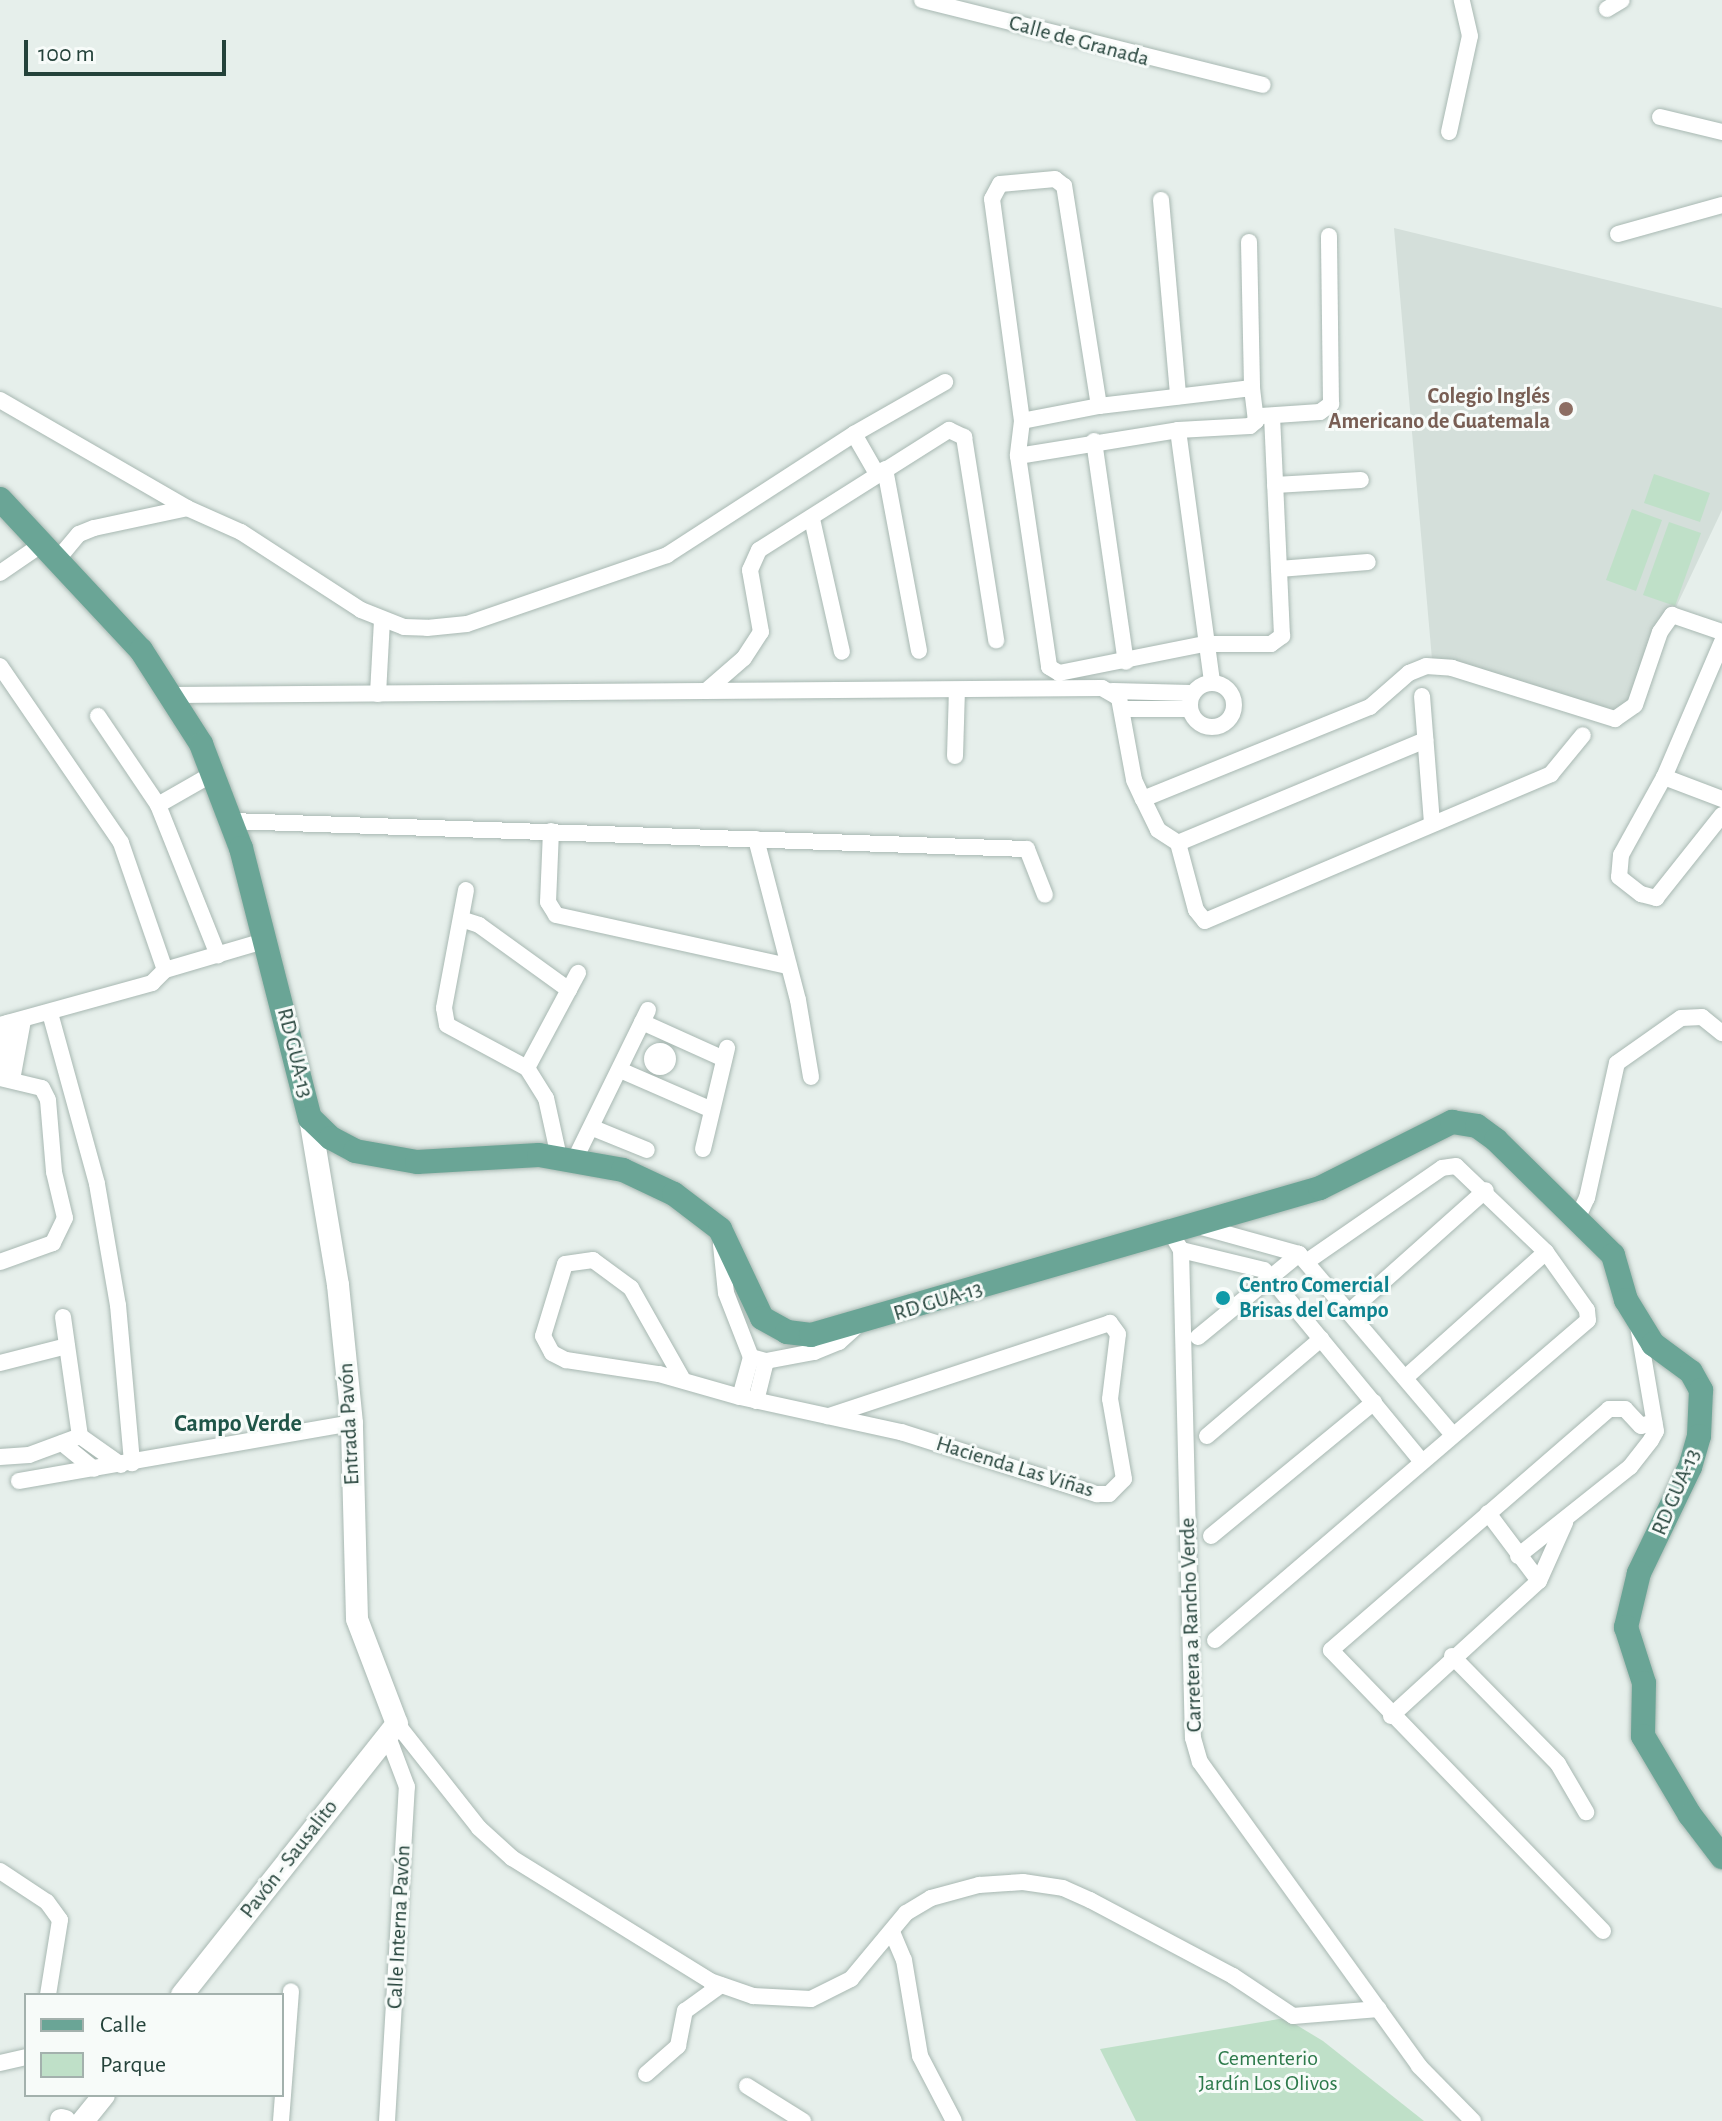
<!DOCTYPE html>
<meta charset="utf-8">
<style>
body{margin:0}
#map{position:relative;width:1722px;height:2121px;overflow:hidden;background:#e6efeb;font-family:"Alegreya Sans",sans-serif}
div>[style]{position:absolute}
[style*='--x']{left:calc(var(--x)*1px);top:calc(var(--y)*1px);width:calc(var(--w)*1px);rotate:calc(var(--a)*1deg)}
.built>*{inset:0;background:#d4dfda}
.green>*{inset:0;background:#bfe0c8}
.roads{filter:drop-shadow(0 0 2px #a8b8b2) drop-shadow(0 0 2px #a8b8b2)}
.street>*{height:16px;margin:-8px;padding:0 8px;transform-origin:8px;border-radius:8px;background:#fff}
.street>.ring{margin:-8px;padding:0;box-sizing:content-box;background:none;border:16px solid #fff;border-radius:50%}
.secondary>*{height:22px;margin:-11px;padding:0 11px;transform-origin:11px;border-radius:11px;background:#fff}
.primary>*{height:24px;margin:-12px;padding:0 12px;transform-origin:12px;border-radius:12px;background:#6aa596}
.dots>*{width:22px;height:22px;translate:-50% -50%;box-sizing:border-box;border:4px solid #f7fbf9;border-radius:50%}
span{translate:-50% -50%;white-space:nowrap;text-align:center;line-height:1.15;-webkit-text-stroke:6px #f7fbf9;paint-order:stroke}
.street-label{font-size:22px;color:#24423a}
.education-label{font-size:22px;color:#785e54;font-weight:700}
.right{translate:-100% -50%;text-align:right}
.culture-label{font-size:22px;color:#0d838f;font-weight:700}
.left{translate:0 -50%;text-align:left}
.park-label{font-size:22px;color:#2d7a4b}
.neighbourhood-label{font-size:24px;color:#1f5548;font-weight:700}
.legend{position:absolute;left:24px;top:1993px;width:260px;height:104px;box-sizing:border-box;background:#f7fbf9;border:2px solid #a3b1ad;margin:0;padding:10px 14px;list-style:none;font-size:24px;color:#24423a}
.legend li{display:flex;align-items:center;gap:16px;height:40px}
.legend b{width:40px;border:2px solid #a3b1ad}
.scale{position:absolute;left:24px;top:40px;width:202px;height:36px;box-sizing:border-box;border:4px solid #24423a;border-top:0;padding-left:10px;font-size:24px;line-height:28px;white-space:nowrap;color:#24423a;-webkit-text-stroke:6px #f7fbf9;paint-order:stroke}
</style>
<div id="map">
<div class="built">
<i style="clip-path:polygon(1394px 228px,1722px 308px,1722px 510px,1631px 702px,1614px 715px,1432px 659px)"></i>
</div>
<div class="green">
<i style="clip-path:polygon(1654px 474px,1710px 493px,1700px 522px,1644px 503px)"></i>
<i style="clip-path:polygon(1632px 509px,1662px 520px,1636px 591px,1606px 580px)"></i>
<i style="clip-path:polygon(1669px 522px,1701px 533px,1675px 606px,1643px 595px)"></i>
<i style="clip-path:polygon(1285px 2018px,1323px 2041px,1424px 2121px,1136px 2121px,1100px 2049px)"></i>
</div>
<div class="roads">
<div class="street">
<i style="--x:922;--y:0;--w:351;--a:14"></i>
<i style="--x:1607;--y:9;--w:17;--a:-31"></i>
<i style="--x:1660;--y:117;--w:64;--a:13.6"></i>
<i style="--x:1449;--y:132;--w:98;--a:-77.7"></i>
<i style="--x:1470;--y:36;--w:37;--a:-103"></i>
<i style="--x:1161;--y:200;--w:197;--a:85"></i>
<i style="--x:1618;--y:234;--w:108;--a:-15.6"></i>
<i style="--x:1249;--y:242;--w:146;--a:88.8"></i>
<i style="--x:0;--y:400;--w:216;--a:30"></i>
<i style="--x:187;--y:508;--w:59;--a:24"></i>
<i style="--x:241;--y:532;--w:143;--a:33"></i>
<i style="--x:361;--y:610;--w:46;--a:21.6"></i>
<i style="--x:404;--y:627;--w:23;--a:2"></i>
<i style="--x:427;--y:628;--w:40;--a:-5.7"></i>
<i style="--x:467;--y:624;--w:212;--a:-19"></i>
<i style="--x:667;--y:555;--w:223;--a:-32.9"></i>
<i style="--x:854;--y:434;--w:105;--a:-29.7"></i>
<i style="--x:1099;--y:406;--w:223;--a:-99"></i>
<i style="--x:1064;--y:186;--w:11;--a:-142"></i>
<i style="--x:1055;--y:179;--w:55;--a:174.8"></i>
<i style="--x:1000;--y:184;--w:17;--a:118"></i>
<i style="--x:992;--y:199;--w:224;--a:82.3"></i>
<i style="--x:1022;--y:421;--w:35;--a:97"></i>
<i style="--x:1018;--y:456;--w:213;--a:81.6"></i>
<i style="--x:1049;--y:667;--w:12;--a:31"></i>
<i style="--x:1059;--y:673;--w:148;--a:-11.3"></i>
<i style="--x:1204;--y:644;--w:67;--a:0"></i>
<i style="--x:1271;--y:644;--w:14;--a:-36"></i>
<i style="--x:1282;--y:636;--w:220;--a:-92.6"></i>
<i style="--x:1261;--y:416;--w:59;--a:-3.9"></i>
<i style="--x:1320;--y:412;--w:14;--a:-36"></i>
<i style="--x:1331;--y:404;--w:168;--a:-90.7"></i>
<i style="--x:1178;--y:430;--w:255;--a:82.3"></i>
<i style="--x:854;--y:434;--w:46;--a:60.1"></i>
<i style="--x:1094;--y:441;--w:223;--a:81.8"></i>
<i style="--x:1018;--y:456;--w:162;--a:-9.2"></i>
<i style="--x:1178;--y:430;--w:72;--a:-3.2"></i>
<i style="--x:1250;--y:426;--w:8;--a:-40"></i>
<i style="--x:1256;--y:421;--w:33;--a:-97"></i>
<i style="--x:1252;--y:388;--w:154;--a:173.3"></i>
<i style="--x:1099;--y:406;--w:78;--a:169"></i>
<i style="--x:885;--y:469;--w:185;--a:79.4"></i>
<i style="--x:1275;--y:485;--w:86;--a:-3.3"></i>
<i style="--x:812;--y:519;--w:136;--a:77.3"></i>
<i style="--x:57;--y:560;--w:34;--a:-50"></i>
<i style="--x:79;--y:534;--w:16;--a:-22"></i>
<i style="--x:94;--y:528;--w:95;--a:-12.1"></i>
<i style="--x:1279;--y:569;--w:89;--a:-4.5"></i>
<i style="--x:0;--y:573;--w:51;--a:-34.6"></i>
<i style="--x:1722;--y:642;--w:147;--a:113.2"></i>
<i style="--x:1664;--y:777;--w:89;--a:118.9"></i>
<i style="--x:1621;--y:855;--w:22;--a:95"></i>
<i style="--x:1619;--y:877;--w:28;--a:38"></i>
<i style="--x:1641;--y:894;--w:16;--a:15"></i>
<i style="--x:1656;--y:898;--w:106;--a:-51.5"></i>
<i style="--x:0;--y:666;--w:214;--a:55.6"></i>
<i style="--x:121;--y:843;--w:134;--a:70.9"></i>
<i class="ring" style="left:1190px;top:683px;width:28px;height:28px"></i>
<i style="--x:706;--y:691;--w:50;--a:-41"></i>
<i style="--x:744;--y:658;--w:31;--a:-57"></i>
<i style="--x:761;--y:632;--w:63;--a:-100.1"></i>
<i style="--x:750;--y:570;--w:22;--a:-66"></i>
<i style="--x:759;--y:550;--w:225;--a:-32.3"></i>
<i style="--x:949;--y:430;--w:17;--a:25"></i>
<i style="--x:964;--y:437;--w:206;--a:81"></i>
<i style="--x:1112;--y:691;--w:80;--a:1.4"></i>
<i style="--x:378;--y:694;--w:74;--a:-86.9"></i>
<i style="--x:172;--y:695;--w:930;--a:-0.43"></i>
<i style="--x:1102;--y:688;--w:20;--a:30"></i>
<i style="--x:1119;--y:698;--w:83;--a:79.6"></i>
<i style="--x:1134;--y:780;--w:21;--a:65"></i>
<i style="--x:1143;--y:799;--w:245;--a:-22.1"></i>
<i style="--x:1370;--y:707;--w:52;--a:-41.1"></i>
<i style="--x:1409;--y:673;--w:18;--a:-22"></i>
<i style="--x:1426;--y:666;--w:26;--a:4"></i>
<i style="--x:1452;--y:668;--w:171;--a:17.4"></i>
<i style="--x:1615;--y:719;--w:24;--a:-35"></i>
<i style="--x:1635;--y:705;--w:77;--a:-71.1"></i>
<i style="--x:1660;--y:632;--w:21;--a:-55"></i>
<i style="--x:1672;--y:615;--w:53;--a:18.8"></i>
<i style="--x:1422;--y:696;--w:127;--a:85.5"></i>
<i style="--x:1122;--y:709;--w:68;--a:0"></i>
<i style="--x:98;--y:716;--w:107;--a:56"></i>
<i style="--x:158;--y:805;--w:162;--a:68.2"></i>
<i style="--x:955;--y:756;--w:66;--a:-88.3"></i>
<i style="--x:1664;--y:777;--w:62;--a:20.8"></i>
<i style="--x:1143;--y:799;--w:34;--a:64"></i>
<i style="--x:1158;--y:830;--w:24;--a:33"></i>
<i style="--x:1178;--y:843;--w:268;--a:-22.6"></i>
<i style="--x:158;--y:805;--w:64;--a:-29.7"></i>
<i style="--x:232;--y:821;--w:795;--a:2.02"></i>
<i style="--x:1027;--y:849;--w:49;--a:68.6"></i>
<i style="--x:551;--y:831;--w:71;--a:92.4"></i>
<i style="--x:548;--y:902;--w:15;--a:58"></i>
<i style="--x:556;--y:915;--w:238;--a:12.4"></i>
<i style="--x:756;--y:839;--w:166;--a:75.4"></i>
<i style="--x:798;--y:1000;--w:78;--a:80.4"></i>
<i style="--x:1178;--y:843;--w:69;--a:75"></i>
<i style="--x:1196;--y:910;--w:14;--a:51"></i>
<i style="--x:1205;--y:921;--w:376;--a:-23"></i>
<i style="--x:1551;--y:774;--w:50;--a:-50.6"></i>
<i style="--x:466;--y:890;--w:120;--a:100.6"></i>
<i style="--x:444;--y:1008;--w:17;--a:80"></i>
<i style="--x:447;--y:1025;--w:91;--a:28.3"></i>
<i style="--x:527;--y:1068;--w:36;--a:58"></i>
<i style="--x:546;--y:1098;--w:60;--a:77.6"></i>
<i style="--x:461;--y:919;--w:19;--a:18"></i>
<i style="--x:479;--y:925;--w:111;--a:35.8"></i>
<i style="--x:50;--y:1013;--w:177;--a:74.6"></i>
<i style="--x:97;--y:1184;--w:123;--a:80.2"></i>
<i style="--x:118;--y:1305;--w:159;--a:84.9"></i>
<i style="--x:642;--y:1022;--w:90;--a:24.3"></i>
<i style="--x:0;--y:1025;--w:158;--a:-15.4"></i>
<i style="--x:152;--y:983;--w:18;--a:-45"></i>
<i style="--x:165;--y:970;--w:106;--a:-16.4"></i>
<i class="ring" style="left:652px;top:1051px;width:0;height:0"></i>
<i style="--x:527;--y:1068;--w:108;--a:-61.8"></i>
<i style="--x:0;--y:1070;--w:48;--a:-80.3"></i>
<i style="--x:620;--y:1070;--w:100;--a:23.5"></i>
<i style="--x:0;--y:1078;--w:43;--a:13.4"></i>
<i style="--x:42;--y:1088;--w:13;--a:63"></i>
<i style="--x:48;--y:1100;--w:72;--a:85.2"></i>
<i style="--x:54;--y:1172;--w:47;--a:76.6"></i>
<i style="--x:65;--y:1218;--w:28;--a:116"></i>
<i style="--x:53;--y:1243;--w:56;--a:160.3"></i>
<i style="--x:12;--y:1080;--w:61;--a:-79.6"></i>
<i style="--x:593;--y:1128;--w:58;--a:22.2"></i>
<i style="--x:703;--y:1149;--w:104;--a:-76.6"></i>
<i style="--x:575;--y:1159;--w:166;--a:-63.9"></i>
<i style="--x:1577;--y:1219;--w:23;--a:-65"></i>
<i style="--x:1587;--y:1198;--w:138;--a:-77.5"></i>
<i style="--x:1617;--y:1063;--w:78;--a:-35.1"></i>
<i style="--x:1681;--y:1018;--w:21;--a:-3"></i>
<i style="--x:1702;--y:1017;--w:26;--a:39"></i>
<i style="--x:1198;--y:1226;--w:105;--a:15.5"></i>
<i style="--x:1299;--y:1254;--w:236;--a:49.6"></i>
<i style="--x:1169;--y:1230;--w:23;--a:59"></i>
<i style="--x:1181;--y:1250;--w:488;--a:88.6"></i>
<i style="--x:1193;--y:1738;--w:25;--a:74"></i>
<i style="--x:1200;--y:1762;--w:375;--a:54.2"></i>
<i style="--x:1419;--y:2066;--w:77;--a:45.5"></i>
<i style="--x:721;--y:1245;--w:48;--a:84.1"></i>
<i style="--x:726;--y:1293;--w:69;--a:68.7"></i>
<i style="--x:751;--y:1357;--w:41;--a:105.4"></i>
<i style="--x:1181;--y:1250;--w:85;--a:13.5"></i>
<i style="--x:1264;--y:1270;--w:245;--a:50.5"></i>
<i style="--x:1349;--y:1312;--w:183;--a:-41.7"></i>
<i style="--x:63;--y:1317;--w:120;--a:81.9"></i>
<i style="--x:80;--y:1436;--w:50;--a:35.3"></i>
<i style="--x:1198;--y:1337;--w:131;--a:-39.4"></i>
<i style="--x:751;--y:1357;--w:16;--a:15"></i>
<i style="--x:766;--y:1361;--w:49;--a:-10.6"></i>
<i style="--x:814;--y:1352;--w:27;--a:-22"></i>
<i style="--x:839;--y:1342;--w:25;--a:-42"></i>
<i style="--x:0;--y:1363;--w:69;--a:-14.2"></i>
<i style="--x:1405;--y:1378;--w:189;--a:-41.8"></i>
<i style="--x:683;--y:1380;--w:106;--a:-119.5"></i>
<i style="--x:631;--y:1288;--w:47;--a:-143.6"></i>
<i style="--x:593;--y:1260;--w:28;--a:172"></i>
<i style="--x:565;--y:1264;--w:75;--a:107"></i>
<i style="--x:543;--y:1336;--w:19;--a:62"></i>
<i style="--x:552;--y:1353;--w:16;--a:27"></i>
<i style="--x:566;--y:1360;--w:94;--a:8.6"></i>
<i style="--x:659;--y:1374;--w:84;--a:15.9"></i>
<i style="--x:740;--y:1397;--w:165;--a:12.3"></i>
<i style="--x:901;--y:1432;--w:206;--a:17.6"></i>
<i style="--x:1097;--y:1494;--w:12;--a:0"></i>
<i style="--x:1109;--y:1494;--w:21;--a:-45"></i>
<i style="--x:1124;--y:1479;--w:81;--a:-99.9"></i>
<i style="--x:1110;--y:1399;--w:65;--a:-83"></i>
<i style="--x:1118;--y:1334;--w:14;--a:-126"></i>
<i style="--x:1110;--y:1323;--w:297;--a:161.7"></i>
<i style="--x:756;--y:1401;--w:41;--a:-76"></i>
<i style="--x:1207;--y:1436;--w:150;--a:-40.4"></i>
<i style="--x:62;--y:1443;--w:41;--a:39.1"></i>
<i style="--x:0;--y:1457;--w:29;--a:-4"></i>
<i style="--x:29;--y:1455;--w:54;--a:-20.4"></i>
<i style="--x:19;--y:1481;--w:338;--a:-9.9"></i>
<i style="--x:1488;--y:1513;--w:85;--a:53.1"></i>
<i style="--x:1211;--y:1536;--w:211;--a:-39.4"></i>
<i style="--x:1518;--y:1556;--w:143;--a:-38.5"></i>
<i style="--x:1630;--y:1467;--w:34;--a:-52"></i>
<i style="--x:1651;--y:1440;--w:10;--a:-61"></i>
<i style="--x:1656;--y:1431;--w:107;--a:-99.7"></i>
<i style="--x:1215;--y:1640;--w:491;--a:-40.6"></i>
<i style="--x:1588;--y:1320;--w:10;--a:-96"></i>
<i style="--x:1587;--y:1310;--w:71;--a:-125.3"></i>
<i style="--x:1546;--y:1252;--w:124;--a:-136.3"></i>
<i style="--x:1456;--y:1166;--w:14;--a:172"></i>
<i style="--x:1442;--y:1168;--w:165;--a:145.3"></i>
<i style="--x:1452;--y:1656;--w:151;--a:45.5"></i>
<i style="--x:1558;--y:1764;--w:56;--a:59.7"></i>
<i style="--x:1391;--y:1716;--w:200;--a:-42.4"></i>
<i style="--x:1539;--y:1581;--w:64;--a:-65.9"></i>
<i style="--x:397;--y:1724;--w:132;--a:51.7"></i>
<i style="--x:479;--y:1828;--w:45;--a:42.3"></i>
<i style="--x:512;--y:1858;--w:233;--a:31.8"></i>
<i style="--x:710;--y:1981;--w:46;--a:19.2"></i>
<i style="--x:753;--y:1996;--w:58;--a:3"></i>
<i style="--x:811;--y:1999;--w:45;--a:-26.6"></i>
<i style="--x:851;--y:1979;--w:86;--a:-50.2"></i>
<i style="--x:906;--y:1913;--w:29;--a:-31"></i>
<i style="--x:931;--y:1898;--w:50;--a:-15.2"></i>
<i style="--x:979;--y:1885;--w:44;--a:-3.9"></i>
<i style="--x:1023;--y:1882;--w:40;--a:8.5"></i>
<i style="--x:1063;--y:1888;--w:30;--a:24"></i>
<i style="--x:1090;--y:1900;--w:162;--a:28"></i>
<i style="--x:1233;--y:1976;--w:72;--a:33.7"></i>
<i style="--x:1293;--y:2016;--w:86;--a:-4.7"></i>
<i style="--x:0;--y:1871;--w:56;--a:33.4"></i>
<i style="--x:47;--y:1902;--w:22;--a:54"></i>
<i style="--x:60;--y:1920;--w:76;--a:99.1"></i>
<i style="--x:1603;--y:1931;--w:391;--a:-134.1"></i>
<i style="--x:1331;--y:1650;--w:368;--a:-40.9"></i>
<i style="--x:1609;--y:1409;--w:16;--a:0"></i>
<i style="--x:1625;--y:1409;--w:23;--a:47"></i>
<i style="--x:1641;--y:1426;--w:14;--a:-17"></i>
<i style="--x:892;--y:1932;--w:30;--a:67"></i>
<i style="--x:904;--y:1960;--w:97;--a:80.5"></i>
<i style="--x:920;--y:2056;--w:73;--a:62.4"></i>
<i style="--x:0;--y:2063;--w:27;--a:-13"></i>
<i style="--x:646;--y:2074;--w:43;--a:-41.2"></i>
<i style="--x:678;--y:2046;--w:36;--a:-79"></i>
<i style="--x:685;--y:2011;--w:44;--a:-35.8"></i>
<i style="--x:747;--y:2086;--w:66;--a:32"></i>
<i style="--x:281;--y:2121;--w:130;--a:-85.6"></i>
<i style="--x:387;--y:2121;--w:335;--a:-86.6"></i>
<i style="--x:407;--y:1787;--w:53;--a:-110.8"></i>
</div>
<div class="secondary">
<i style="--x:182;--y:1995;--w:346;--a:-51.6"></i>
<i style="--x:397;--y:1724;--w:112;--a:-110.9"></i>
<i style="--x:357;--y:1619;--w:196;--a:-91.5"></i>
<i style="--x:352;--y:1423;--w:139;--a:-95.8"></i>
<i style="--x:338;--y:1285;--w:169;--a:-99.5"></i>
<i style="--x:61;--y:2120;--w:4;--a:14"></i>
<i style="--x:83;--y:2121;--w:33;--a:-51"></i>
</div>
<div class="primary">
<i style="--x:0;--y:499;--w:207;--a:47"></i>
<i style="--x:141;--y:650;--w:112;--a:57.4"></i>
<i style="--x:201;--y:744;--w:111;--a:69"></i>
<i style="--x:241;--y:848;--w:279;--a:75.7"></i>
<i style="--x:310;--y:1118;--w:29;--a:44"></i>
<i style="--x:331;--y:1138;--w:27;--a:28"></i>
<i style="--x:355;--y:1151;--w:63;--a:10.1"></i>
<i style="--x:417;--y:1162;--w:122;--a:-3.3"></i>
<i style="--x:539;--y:1155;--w:85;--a:10.1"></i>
<i style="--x:623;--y:1170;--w:56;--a:25.2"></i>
<i style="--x:674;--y:1194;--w:58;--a:37.3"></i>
<i style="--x:720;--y:1229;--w:98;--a:64.7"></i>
<i style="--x:762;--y:1318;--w:29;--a:29"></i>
<i style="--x:787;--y:1332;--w:24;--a:7"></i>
<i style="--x:811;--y:1335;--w:530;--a:-16.11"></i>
<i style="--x:1320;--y:1188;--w:148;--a:-26.6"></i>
<i style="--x:1452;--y:1122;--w:25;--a:9"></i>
<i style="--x:1477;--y:1126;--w:24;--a:36"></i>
<i style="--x:1496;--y:1140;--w:164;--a:44.5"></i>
<i style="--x:1613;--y:1255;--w:47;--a:73.9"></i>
<i style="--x:1626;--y:1300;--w:52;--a:58.5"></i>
<i style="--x:1653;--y:1344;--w:47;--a:36.4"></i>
<i style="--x:1691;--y:1372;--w:21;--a:61"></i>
<i style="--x:1701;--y:1390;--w:46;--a:92.5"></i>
<i style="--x:1699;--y:1436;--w:32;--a:106"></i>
<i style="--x:1690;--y:1467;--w:118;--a:115.7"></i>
<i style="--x:1639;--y:1573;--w:56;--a:103.5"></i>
<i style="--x:1626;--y:1627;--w:59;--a:72.2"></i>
<i style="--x:1644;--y:1683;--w:53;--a:91.1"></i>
<i style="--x:1643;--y:1736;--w:92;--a:59.3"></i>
<i style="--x:1690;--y:1815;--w:53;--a:52.7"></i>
</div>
</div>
<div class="dots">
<i style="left:1566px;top:409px;background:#8d6e63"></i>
<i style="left:1223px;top:1298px;background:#0f9aa8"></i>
</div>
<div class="street-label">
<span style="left:1079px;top:41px;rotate:15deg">Calle de Granada</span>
<span style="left:295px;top:1053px;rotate:76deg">RD GUA-13</span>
<span style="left:938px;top:1301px;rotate:-17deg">RD GUA-13</span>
<span style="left:349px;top:1424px;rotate:-93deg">Entrada Pavón</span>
<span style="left:1015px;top:1467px;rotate:17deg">Hacienda Las Viñas</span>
<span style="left:1676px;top:1492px;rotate:-67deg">RD GUA-13</span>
<span style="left:1191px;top:1625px;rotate:-92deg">Carretera a Rancho Verde</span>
<span style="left:289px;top:1859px;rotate:-52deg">Pavón - Sausalito</span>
<span style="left:399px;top:1927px;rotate:-87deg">Calle Interna Pavón</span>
</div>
<div class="education-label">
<span class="right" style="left:1550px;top:409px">Colegio Inglés<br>Americano de Guatemala</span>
</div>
<div class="culture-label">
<span class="left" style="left:1239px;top:1298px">Centro Comercial<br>Brisas del Campo</span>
</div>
<div class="park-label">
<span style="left:1268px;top:2071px">Cementerio<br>Jardín Los Olivos</span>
</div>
<div class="neighbourhood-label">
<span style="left:238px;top:1425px">Campo Verde</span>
</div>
<ul class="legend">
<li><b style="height:10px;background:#6aa596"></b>Calle</li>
<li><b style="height:22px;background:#bfe0c8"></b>Parque</li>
</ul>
<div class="scale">100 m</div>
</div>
